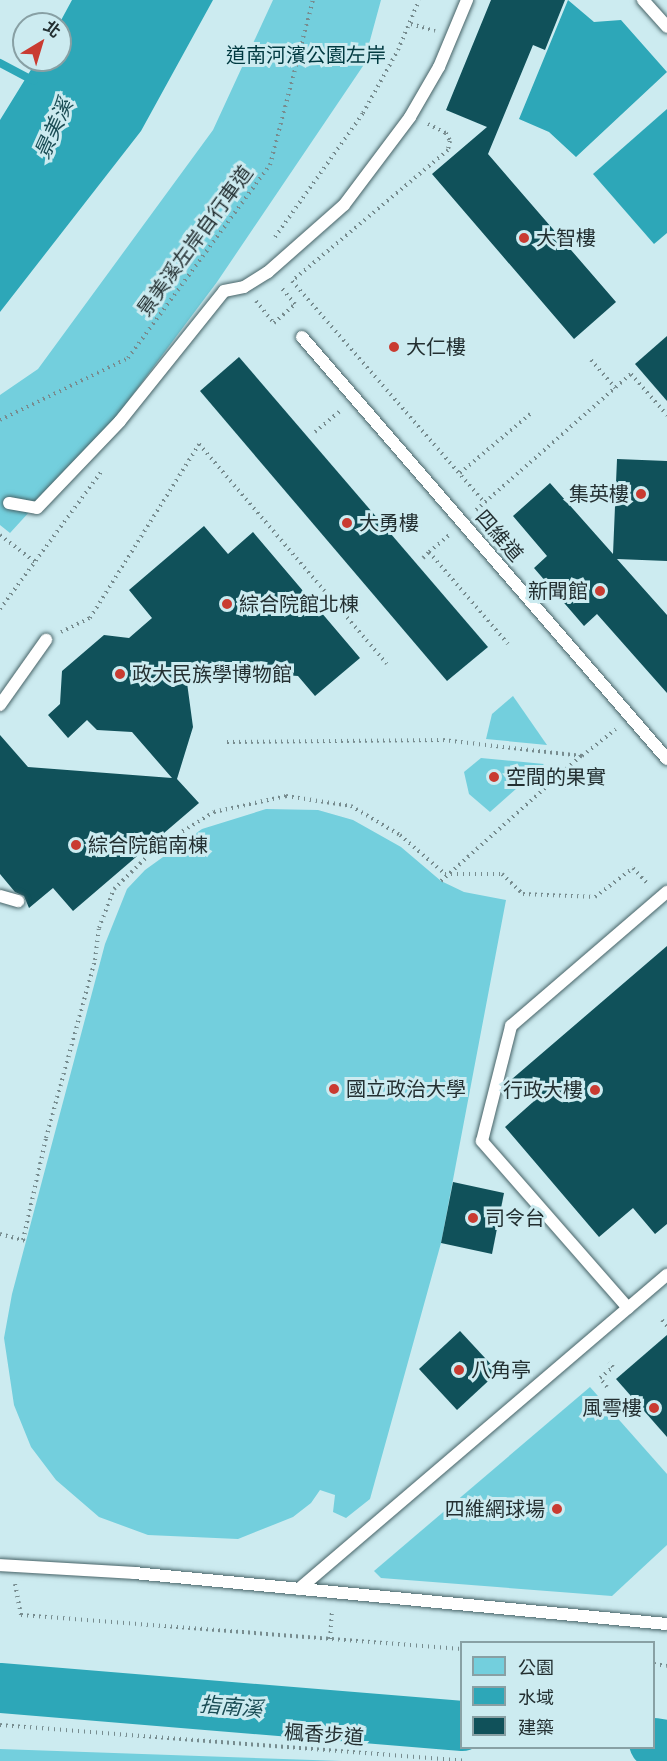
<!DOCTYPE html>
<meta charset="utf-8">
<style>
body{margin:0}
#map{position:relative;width:667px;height:1761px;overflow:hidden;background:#ccebf0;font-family:"Public Sans","Noto Sans TC",sans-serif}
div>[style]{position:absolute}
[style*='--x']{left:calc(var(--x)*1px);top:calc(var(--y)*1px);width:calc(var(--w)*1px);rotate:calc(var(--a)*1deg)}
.green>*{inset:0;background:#73cfdd}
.water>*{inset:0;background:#2da7b8}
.stream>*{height:8px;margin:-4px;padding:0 4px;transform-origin:4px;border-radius:4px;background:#2da7b8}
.river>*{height:50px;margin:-25px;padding:0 25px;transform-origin:25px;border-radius:25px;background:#2da7b8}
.building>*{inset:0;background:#10515a}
.path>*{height:4px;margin-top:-2px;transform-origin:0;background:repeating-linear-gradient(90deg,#778c8f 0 1.5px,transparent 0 6px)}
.roads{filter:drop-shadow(0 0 2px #476367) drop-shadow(0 0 2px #476367)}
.lane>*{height:12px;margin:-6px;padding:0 6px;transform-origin:6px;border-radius:6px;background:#fff}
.dots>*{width:16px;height:16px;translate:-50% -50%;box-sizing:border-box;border:3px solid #ccebf0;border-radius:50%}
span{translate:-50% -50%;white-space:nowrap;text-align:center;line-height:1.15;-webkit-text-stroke:6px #ccebf0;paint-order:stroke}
.park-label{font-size:20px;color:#003940}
.poi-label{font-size:20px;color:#232f31}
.left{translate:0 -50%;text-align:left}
.right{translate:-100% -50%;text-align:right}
.street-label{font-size:20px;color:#232f31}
.water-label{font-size:21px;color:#1a4c54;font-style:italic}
.legend{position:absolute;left:460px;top:1641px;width:195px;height:108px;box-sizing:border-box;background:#ccebf0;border:2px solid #88a0a4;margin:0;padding:8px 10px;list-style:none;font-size:18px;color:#232f31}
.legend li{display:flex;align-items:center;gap:12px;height:30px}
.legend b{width:30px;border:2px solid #88a0a4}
.north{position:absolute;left:12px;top:12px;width:60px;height:60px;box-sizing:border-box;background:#ccebf0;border:2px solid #88a0a4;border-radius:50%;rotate:38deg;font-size:16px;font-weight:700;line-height:24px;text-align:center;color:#232f31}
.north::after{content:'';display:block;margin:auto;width:21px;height:27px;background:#c93b31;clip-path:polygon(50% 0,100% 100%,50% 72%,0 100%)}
</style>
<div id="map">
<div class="green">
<i style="clip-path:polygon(273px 0,381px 0,363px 66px,217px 282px,116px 417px,10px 533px,0 525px,0 395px,38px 369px,213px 130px)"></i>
<i style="clip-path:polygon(513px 696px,547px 745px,486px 739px,492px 714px)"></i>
<i style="clip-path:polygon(481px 758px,544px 764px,490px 812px,469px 794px,464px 772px)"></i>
<i style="clip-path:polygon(266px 809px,318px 810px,353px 820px,401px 847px,441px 881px,464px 892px,506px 900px,441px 1243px,370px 1499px,346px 1518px,333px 1512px,335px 1495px,320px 1490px,311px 1503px,293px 1517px,238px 1539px,148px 1535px,99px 1517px,56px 1480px,31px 1447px,14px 1405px,4px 1338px,12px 1294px,105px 944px,127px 889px,145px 870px,202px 829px)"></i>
<i style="clip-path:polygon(590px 1387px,667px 1474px,667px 1545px,612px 1596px,381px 1578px,374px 1571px)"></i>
<i style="clip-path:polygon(0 1749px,342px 1761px,0 1761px)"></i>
</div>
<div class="water">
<i style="clip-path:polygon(72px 0,213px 0,141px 131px,0 312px,0 120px,37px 60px,60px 60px,59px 24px)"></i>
<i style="clip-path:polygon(568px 0,594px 22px,621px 20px,667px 72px,576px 157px,549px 132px,519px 119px)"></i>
<i style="clip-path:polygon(667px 109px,667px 233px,654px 244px,593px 174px)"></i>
</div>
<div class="stream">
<i style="--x:0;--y:63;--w:38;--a:28"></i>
</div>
<div class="river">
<i style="--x:0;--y:1688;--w:464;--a:4.7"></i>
<i style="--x:654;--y:1743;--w:13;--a:9"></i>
</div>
<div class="building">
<i style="clip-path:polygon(491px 0,565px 0,545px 50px,533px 45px,488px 154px,616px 302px,574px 339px,432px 174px,487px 127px,446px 110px)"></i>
<i style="clip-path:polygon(667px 336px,667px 401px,635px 364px)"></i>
<i style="clip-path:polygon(239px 357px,488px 647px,447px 681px,200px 391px)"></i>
<i style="clip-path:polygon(617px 459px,667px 461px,667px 561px,617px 559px,667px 615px,667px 693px,597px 614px,584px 626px,534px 568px,547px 556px,513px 516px,550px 483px,613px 554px)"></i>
<i style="clip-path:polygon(204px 526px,228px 554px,253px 532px,360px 658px,315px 696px,298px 676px,185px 668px,193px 727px,177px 779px,199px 803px,73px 911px,53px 888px,29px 908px,24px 896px,15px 892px,0 874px,0 735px,28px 767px,172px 778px,132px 732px,97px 730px,87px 720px,68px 738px,48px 715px,60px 704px,62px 671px,104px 635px,129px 638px,152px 618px,129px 590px)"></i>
<i style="clip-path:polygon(667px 946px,667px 1224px,655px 1234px,633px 1208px,599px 1237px,505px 1127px,533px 1102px,512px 1079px)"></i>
<i style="clip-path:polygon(453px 1182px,504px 1193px,492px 1254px,441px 1243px)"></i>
<i style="clip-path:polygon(460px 1331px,498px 1372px,457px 1410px,419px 1369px)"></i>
<i style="clip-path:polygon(667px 1335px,667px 1437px,616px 1379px)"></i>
</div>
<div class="path">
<i style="--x:411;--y:24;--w:25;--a:16"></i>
<i style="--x:428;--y:124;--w:20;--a:27"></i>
<i style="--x:446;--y:133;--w:9;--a:63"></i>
<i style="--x:450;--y:141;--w:9;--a:103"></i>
<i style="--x:448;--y:150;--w:204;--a:140"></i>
<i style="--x:292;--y:281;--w:293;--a:49"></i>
<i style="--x:275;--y:237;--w:152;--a:-54.6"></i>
<i style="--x:363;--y:113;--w:72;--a:-60.9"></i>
<i style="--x:398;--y:50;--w:54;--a:-67.2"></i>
<i style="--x:256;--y:301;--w:28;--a:51"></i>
<i style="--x:274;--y:323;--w:28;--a:-42"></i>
<i style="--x:295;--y:304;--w:23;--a:-130"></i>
<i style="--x:591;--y:360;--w:37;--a:49"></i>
<i style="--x:0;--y:420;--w:142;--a:-25.8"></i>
<i style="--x:128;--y:358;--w:240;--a:-53.7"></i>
<i style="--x:270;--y:165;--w:171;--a:-75.4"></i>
<i style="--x:315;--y:432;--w:33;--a:-40"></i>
<i style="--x:460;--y:473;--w:92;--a:-40.1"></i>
<i style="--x:476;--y:510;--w:206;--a:-41.3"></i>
<i style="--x:631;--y:374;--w:55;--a:48.7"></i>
<i style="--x:0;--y:535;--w:44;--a:37.6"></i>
<i style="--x:429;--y:552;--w:26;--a:-40"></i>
<i style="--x:423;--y:558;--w:8;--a:-45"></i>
<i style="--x:429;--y:552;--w:121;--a:49.3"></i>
<i style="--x:0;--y:609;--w:170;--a:-53.6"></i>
<i style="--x:61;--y:632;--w:32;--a:-26"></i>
<i style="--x:90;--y:618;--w:205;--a:-57.9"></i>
<i style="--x:199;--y:444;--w:289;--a:49.5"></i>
<i style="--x:227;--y:742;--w:216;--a:-0.5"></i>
<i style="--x:443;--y:740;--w:140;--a:6.6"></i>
<i style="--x:582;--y:756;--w:43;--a:-38.5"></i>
<i style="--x:441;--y:881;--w:188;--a:-41.8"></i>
<i style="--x:0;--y:1234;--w:28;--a:15"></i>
<i style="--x:23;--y:1240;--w:105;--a:-77.3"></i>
<i style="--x:46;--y:1138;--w:185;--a:-74.6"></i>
<i style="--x:95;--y:960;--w:32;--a:-83"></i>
<i style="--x:99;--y:928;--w:42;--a:-69"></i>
<i style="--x:114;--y:889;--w:60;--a:-44.3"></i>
<i style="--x:157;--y:847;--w:67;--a:-31.6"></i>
<i style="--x:214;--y:812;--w:74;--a:-12.5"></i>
<i style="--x:286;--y:796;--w:66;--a:8.7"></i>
<i style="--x:351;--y:806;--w:57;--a:30.6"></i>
<i style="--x:400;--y:835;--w:60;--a:40.9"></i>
<i style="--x:445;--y:874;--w:57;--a:0"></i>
<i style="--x:502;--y:874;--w:29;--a:44"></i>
<i style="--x:523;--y:894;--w:72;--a:2.4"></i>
<i style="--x:595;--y:897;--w:48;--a:-37.3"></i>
<i style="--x:633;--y:868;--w:22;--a:47"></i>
<i style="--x:662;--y:1320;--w:8;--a:50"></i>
<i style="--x:607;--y:1387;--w:11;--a:-128"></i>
<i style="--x:600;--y:1378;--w:17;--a:-40"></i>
<i style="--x:613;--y:1367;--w:6;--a:-129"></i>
<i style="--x:15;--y:1584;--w:32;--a:79"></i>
<i style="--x:21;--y:1615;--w:442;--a:4.4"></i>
<i style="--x:330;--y:1639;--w:28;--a:-86"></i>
<i style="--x:654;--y:1664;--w:13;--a:9"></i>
<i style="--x:0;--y:1725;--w:467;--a:4.4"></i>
</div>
<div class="roads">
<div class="lane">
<i style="--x:643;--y:0;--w:36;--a:48"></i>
<i style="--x:302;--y:337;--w:558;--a:49.14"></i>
<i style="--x:9;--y:503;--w:28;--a:10"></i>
<i style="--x:37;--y:508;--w:120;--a:-46.3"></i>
<i style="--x:120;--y:421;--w:166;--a:-51.3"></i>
<i style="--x:224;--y:291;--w:20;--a:-11"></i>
<i style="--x:244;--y:287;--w:28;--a:-32"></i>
<i style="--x:268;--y:272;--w:101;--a:-41.4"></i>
<i style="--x:344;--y:205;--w:110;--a:-53.1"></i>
<i style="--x:410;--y:117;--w:58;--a:-59.9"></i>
<i style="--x:439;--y:67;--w:73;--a:-67.3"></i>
<i style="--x:0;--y:705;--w:80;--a:-54.7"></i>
<i style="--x:0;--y:896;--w:19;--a:16"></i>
<i style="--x:628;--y:1308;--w:222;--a:-131.2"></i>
<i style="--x:482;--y:1141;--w:119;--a:-75.8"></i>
<i style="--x:511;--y:1026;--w:206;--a:-40.7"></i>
<i style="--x:0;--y:1565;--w:134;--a:3.4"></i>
<i style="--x:134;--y:1573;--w:535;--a:5.47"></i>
<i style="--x:299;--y:1589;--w:484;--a:-40.5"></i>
</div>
</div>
<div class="dots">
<i style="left:524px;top:238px;background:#c93b31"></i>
<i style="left:394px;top:347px;background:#c93b31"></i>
<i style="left:641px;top:494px;background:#c93b31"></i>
<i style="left:347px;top:523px;background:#c93b31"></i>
<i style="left:600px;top:591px;background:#c93b31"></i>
<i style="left:227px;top:604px;background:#c93b31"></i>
<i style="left:120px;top:674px;background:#c93b31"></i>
<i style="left:494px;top:777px;background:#c93b31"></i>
<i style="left:76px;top:845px;background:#c93b31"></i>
<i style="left:334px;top:1089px;background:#c93b31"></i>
<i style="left:595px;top:1090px;background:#c93b31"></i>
<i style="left:473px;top:1218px;background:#c93b31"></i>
<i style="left:459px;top:1370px;background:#c93b31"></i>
<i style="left:654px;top:1408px;background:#c93b31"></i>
<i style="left:557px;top:1509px;background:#c93b31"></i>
</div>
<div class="park-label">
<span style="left:306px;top:55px">道南河濱公園左岸</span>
</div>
<div class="poi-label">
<span class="left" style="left:536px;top:238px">大智樓</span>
<span class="left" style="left:406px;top:347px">大仁樓</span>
<span class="right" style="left:629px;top:494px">集英樓</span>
<span class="left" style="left:359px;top:523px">大勇樓</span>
<span class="right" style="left:588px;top:591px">新聞館</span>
<span class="left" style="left:239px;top:604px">綜合院館北棟</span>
<span class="left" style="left:132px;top:674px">政大民族學博物館</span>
<span class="left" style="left:506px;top:777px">空間的果實</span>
<span class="left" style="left:88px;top:845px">綜合院館南棟</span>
<span class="left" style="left:346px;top:1089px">國立政治大學</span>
<span class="right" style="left:583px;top:1090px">行政大樓</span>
<span class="left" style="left:485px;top:1218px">司令台</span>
<span class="left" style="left:471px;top:1370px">八角亭</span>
<span class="right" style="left:642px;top:1408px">風雩樓</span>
<span class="right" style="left:545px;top:1509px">四維網球場</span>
</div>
<div class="street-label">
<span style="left:195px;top:241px;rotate:-54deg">景美溪左岸自行車道</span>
<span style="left:499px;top:536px;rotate:49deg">四維道</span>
<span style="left:324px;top:1735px;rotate:4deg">楓香步道</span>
</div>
<div class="water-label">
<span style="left:54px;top:129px;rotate:-66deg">景美溪</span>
<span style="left:231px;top:1707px;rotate:5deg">指南溪</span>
</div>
<ul class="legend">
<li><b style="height:16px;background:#73cfdd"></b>公園</li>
<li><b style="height:16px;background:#2da7b8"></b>水域</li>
<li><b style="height:16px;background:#10515a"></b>建築</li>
</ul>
<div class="north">北</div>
</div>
